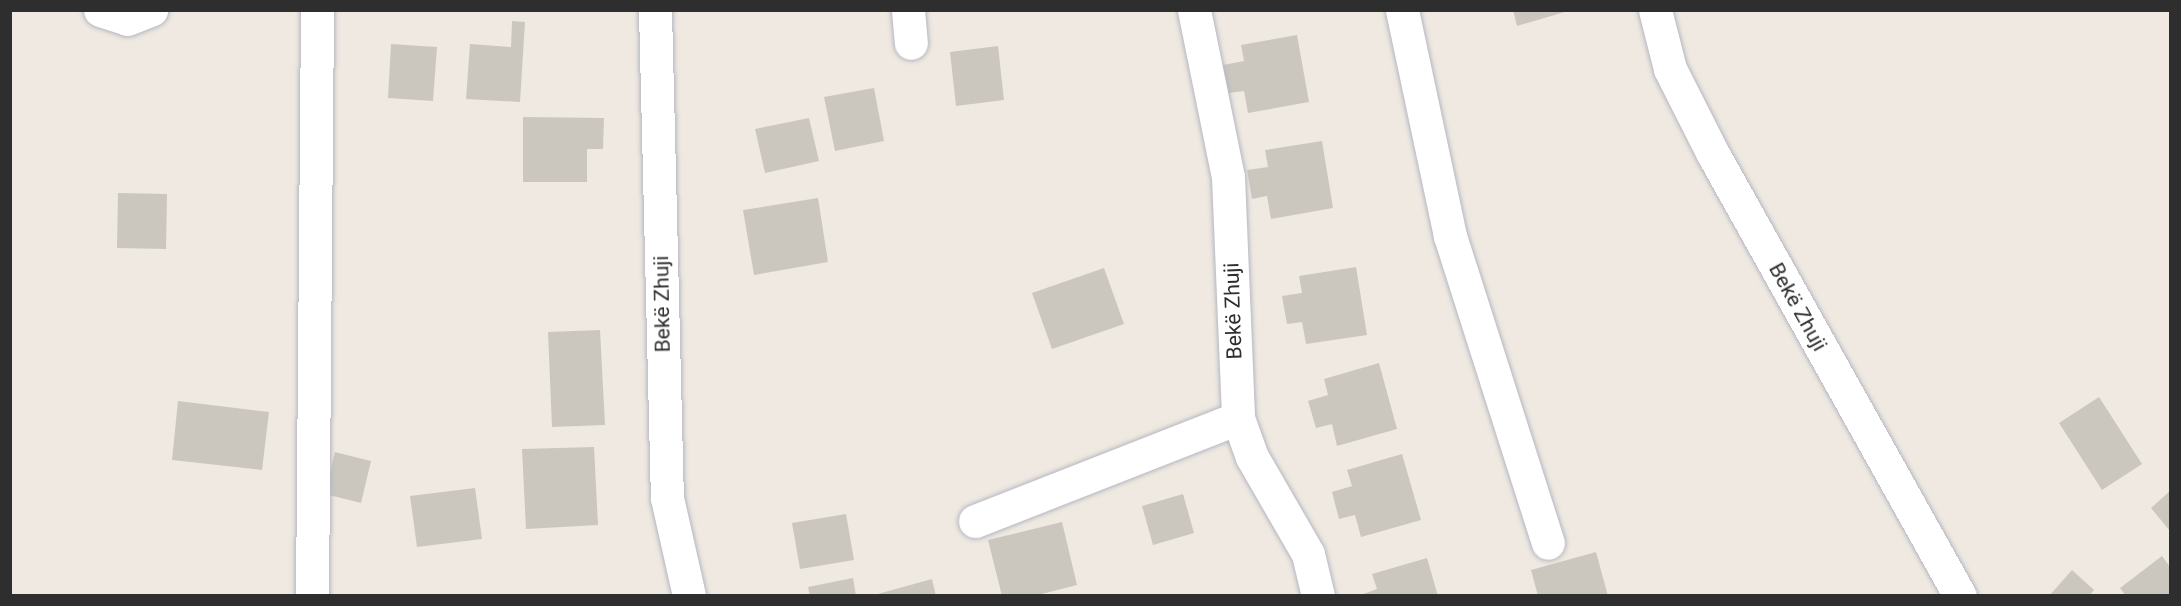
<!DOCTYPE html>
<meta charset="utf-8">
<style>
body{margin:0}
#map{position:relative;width:2181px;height:606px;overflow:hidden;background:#efe9e1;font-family:Roboto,sans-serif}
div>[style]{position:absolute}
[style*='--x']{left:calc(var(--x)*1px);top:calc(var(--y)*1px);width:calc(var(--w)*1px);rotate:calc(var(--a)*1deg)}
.building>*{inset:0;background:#cbc7bf}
.roads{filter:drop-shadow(0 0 2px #b4b7c1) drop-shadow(0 0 2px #b4b7c1)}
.minor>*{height:33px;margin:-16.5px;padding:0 16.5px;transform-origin:16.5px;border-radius:16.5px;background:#fff}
span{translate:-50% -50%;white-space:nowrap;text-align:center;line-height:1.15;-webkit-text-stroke:4.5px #fff;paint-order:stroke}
.street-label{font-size:21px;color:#2e2e2e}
.frame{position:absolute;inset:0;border:12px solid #2e2e2e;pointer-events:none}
</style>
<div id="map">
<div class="building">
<i style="clip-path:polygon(1513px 10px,1568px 10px,1568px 11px,1517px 26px)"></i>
<i style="clip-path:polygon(512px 21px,525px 22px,520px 102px,466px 99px,470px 44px,511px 47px)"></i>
<i style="clip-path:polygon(1297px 35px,1309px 102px,1248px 113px,1244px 91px,1229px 93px,1223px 65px,1244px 61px,1241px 45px)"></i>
<i style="clip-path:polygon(391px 44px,437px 47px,433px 101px,388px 98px)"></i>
<i style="clip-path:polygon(998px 46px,1004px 100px,956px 106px,950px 52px)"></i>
<i style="clip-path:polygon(874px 88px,884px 141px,835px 151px,824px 97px)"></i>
<i style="clip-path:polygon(523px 117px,604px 118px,603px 149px,587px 149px,587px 182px,523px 182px)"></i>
<i style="clip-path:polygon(809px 118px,819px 161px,765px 173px,755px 129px)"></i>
<i style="clip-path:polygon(1322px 141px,1333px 208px,1271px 219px,1267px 196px,1252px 199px,1247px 170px,1268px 167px,1265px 150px)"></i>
<i style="clip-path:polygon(118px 193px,167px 194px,166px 249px,117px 248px)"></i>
<i style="clip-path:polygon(818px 198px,828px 262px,754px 275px,743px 210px)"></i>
<i style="clip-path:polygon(1356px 267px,1367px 335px,1306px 344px,1302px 322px,1287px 324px,1282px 296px,1302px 293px,1299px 276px)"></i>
<i style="clip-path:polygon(1104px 268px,1124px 324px,1052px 349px,1032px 293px)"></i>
<i style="clip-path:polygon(600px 330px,605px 425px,552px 427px,548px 332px)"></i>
<i style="clip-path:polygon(1379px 363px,1397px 429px,1337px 446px,1332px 424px,1316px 428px,1308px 401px,1328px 395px,1324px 379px)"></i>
<i style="clip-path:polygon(2099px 397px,2142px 464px,2102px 490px,2059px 423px)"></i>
<i style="clip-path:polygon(178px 401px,269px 412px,262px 470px,172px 460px)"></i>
<i style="clip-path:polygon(594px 447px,598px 525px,526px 529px,522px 449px)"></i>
<i style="clip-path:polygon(335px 452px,371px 461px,361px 503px,325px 494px)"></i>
<i style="clip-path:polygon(1402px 454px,1421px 520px,1361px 537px,1355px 515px,1339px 519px,1332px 492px,1352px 486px,1347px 470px)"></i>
<i style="clip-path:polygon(475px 488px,482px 539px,417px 547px,410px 496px)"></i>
<i style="clip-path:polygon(2170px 491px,2170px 531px,2151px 508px)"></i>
<i style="clip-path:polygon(1183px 494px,1194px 533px,1153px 545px,1142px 506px)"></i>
<i style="clip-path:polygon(846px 514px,854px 560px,800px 569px,792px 523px)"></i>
<i style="clip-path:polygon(1062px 522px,1077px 585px,1034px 596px,1002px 596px,988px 540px)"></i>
<i style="clip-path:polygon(1596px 552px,1608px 596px,1538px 596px,1531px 570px)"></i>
<i style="clip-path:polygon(2162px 556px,2170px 567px,2170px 596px,2126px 596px,2120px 588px)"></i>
<i style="clip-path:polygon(1427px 558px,1438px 596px,1358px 596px,1377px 589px,1372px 574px)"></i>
<i style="clip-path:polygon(2072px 570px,2094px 590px,2089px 596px,2049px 596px)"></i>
<i style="clip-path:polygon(853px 578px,856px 596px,810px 596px,808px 587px)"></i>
<i style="clip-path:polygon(932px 579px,936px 596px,874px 596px,874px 595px)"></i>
</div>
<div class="roads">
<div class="minor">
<i style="--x:100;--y:10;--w:28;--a:18"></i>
<i style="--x:127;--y:19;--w:26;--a:-21"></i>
<i style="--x:655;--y:10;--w:488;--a:88.6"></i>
<i style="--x:667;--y:498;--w:100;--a:77.3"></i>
<i style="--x:908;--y:10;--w:33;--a:85"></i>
<i style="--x:1194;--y:10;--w:170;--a:78.5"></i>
<i style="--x:1228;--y:177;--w:241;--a:87.6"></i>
<i style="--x:1238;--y:418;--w:41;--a:70.3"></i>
<i style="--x:1252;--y:457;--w:112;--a:60"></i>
<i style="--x:1308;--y:554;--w:43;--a:76.6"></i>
<i style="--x:1402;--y:10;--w:231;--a:78"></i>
<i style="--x:1450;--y:236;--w:322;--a:72.3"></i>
<i style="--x:1655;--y:10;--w:61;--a:75.7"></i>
<i style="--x:1670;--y:69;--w:95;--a:63.2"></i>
<i style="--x:1713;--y:154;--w:506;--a:60.8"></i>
<i style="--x:975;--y:521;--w:282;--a:-21.4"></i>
<i style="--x:312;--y:596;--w:586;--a:-89.51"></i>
</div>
</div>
<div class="street-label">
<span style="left:662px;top:304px;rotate:-91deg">Bekë Zhuji</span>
<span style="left:1798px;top:307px;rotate:61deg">Bekë Zhuji</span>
<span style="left:1233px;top:311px;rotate:-92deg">Bekë Zhuji</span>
</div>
<div class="frame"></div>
</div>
